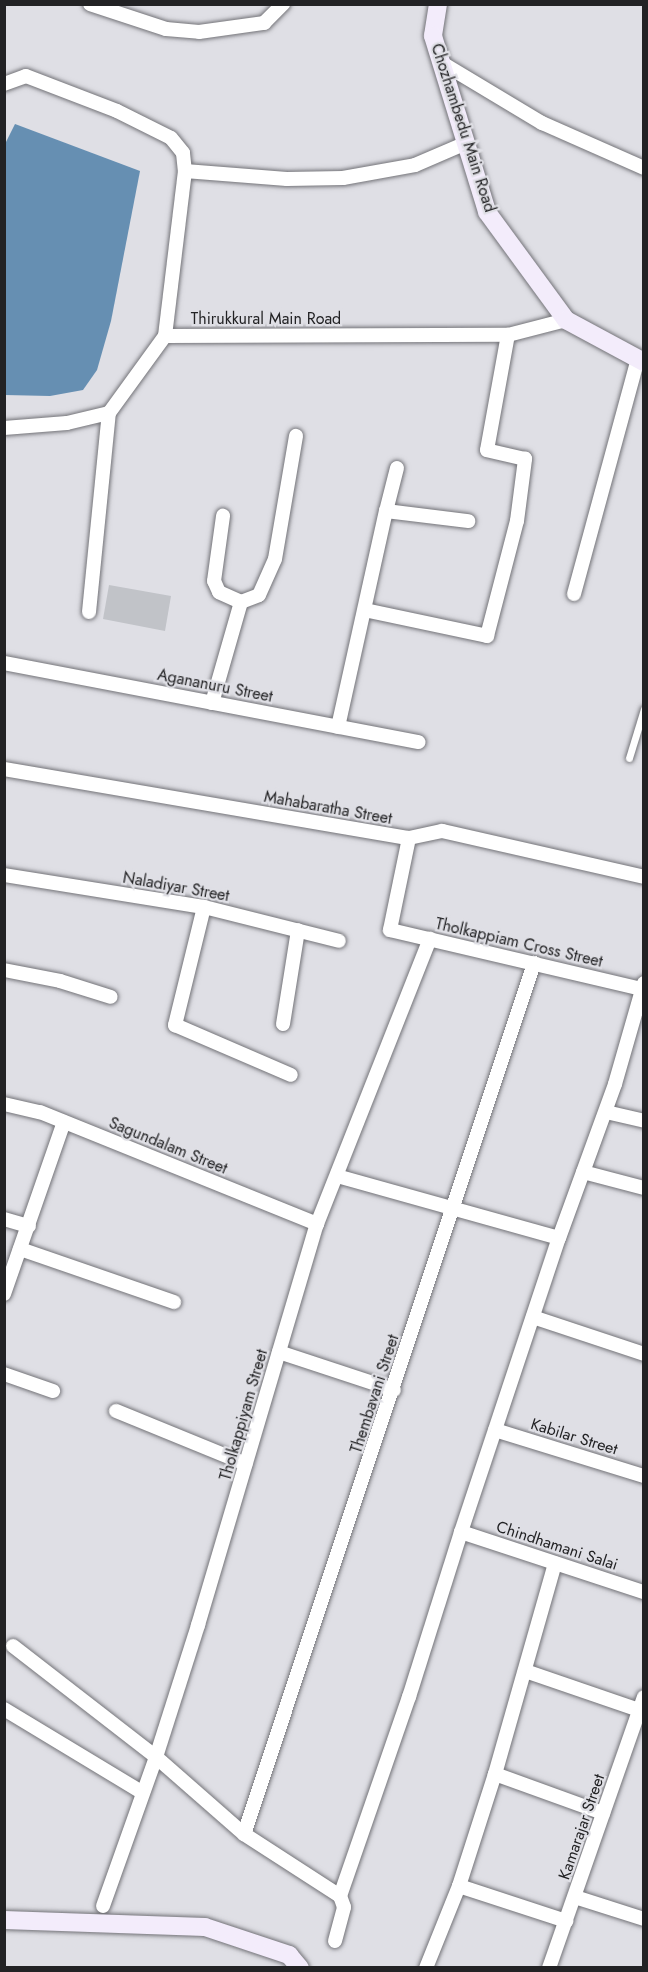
<!DOCTYPE html>
<style>
body{margin:0}
#map{position:relative;width:648px;height:1972px;overflow:hidden;background:#dfdfe5;font-family:Jost,sans-serif}
div>[style]{position:absolute}
[style*='--x']{left:calc(var(--x)*1px);top:calc(var(--y)*1px);width:calc(var(--w)*1px);rotate:calc(var(--a)*1deg)}
.water>*{inset:0;background:#668fb2}
.building>*{inset:0;background:#c1c3c8}
.roads{filter:drop-shadow(0 0 2px #737378) drop-shadow(0 0 2px #737378)}
.lane>*{height:7px;margin:-3.5px;padding:0 3.5px;transform-origin:3.5px;border-radius:3.5px;background:#fff}
.street>*{height:14px;margin:-7px;padding:0 7px;transform-origin:7px;border-radius:7px;background:#fff}
.secondary>*{height:18px;margin:-9px;padding:0 9px;transform-origin:9px;border-radius:9px;background:#f3ecfb}
span{translate:-50% -50%;white-space:nowrap;text-align:center;line-height:1.15;-webkit-text-stroke:4.5px #dfdfe5;paint-order:stroke}
.street-label{font-size:16px;color:#222224}
.frame{position:absolute;inset:0;border:6px solid #222224;pointer-events:none}
</style>
<div id="map">
<div class="water">
<i style="clip-path:polygon(15px 124px,140px 171px,111px 321px,97px 370px,83px 390px,50px 396px,5px 395px,4px 146px)"></i>
</div>
<div class="building">
<i style="clip-path:polygon(109px 585px,171px 596px,165px 631px,103px 619px)"></i>
</div>
<div class="roads">
<div class="lane">
<i style="--x:629;--y:758;--w:51;--a:-73"></i>
</div>
<div class="street">
<i style="--x:90;--y:4;--w:80;--a:18.2"></i>
<i style="--x:166;--y:29;--w:33;--a:5"></i>
<i style="--x:199;--y:32;--w:66;--a:-7.9"></i>
<i style="--x:264;--y:23;--w:27;--a:-45"></i>
<i style="--x:442;--y:63;--w:117;--a:31"></i>
<i style="--x:542;--y:123;--w:111;--a:23.8"></i>
<i style="--x:4;--y:84;--w:23;--a:-20"></i>
<i style="--x:26;--y:76;--w:97;--a:21"></i>
<i style="--x:117;--y:111;--w:60;--a:26.6"></i>
<i style="--x:171;--y:138;--w:19;--a:51"></i>
<i style="--x:183;--y:153;--w:18;--a:84"></i>
<i style="--x:165;--y:336;--w:166;--a:-83.1"></i>
<i style="--x:185;--y:171;--w:102;--a:4.5"></i>
<i style="--x:287;--y:179;--w:56;--a:-1"></i>
<i style="--x:343;--y:178;--w:73;--a:-10.2"></i>
<i style="--x:415;--y:165;--w:56;--a:-23.3"></i>
<i style="--x:4;--y:428;--w:63;--a:-4.5"></i>
<i style="--x:67;--y:423;--w:43;--a:-13.4"></i>
<i style="--x:109;--y:413;--w:95;--a:-54"></i>
<i style="--x:165;--y:336;--w:343;--a:-0.2"></i>
<i style="--x:508;--y:335;--w:60;--a:-14.5"></i>
<i style="--x:397;--y:468;--w:44;--a:104.3"></i>
<i style="--x:386;--y:511;--w:83;--a:7"></i>
<i style="--x:574;--y:594;--w:245;--a:-74.8"></i>
<i style="--x:241;--y:602;--w:19;--a:-21"></i>
<i style="--x:259;--y:595;--w:39;--a:-66"></i>
<i style="--x:275;--y:559;--w:125;--a:-80.3"></i>
<i style="--x:365;--y:610;--w:125;--a:12"></i>
<i style="--x:487;--y:636;--w:119;--a:-75.4"></i>
<i style="--x:517;--y:521;--w:63;--a:-82.6"></i>
<i style="--x:525;--y:459;--w:39;--a:-167"></i>
<i style="--x:487;--y:450;--w:117;--a:-79.7"></i>
<i style="--x:89;--y:612;--w:200;--a:-84.3"></i>
<i style="--x:4;--y:663;--w:422;--a:10.8"></i>
<i style="--x:212;--y:703;--w:105;--a:-74"></i>
<i style="--x:241;--y:602;--w:24;--a:-156"></i>
<i style="--x:219;--y:592;--w:12;--a:-114"></i>
<i style="--x:214;--y:581;--w:66;--a:-82.1"></i>
<i style="--x:338;--y:727;--w:221;--a:-77.5"></i>
<i style="--x:4;--y:769;--w:411;--a:9.7"></i>
<i style="--x:409;--y:838;--w:34;--a:-12"></i>
<i style="--x:442;--y:831;--w:207;--a:12.8"></i>
<i style="--x:409;--y:838;--w:94;--a:101.7"></i>
<i style="--x:390;--y:930;--w:258;--a:13.2"></i>
<i style="--x:4;--y:875;--w:203;--a:9.1"></i>
<i style="--x:204;--y:907;--w:139;--a:14.1"></i>
<i style="--x:204;--y:907;--w:122;--a:103.8"></i>
<i style="--x:175;--y:1025;--w:126;--a:23.3"></i>
<i style="--x:4;--y:970;--w:57;--a:11.1"></i>
<i style="--x:60;--y:981;--w:53;--a:17.4"></i>
<i style="--x:283;--y:1024;--w:95;--a:-80.9"></i>
<i style="--x:4;--y:1104;--w:37;--a:13"></i>
<i style="--x:40;--y:1112;--w:299;--a:22"></i>
<i style="--x:606;--y:1112;--w:39;--a:13"></i>
<i style="--x:583;--y:1172;--w:63;--a:14.7"></i>
<i style="--x:337;--y:1176;--w:230;--a:15.6"></i>
<i style="--x:4;--y:1219;--w:26;--a:16"></i>
<i style="--x:20;--y:1249;--w:163;--a:19"></i>
<i style="--x:4;--y:1294;--w:182;--a:-70.8"></i>
<i style="--x:533;--y:1317;--w:117;--a:18.4"></i>
<i style="--x:279;--y:1352;--w:121;--a:18.3"></i>
<i style="--x:4;--y:1374;--w:52;--a:19.1"></i>
<i style="--x:116;--y:1411;--w:140;--a:22.2"></i>
<i style="--x:495;--y:1430;--w:156;--a:17.2"></i>
<i style="--x:461;--y:1532;--w:193;--a:18.2"></i>
<i style="--x:13;--y:1646;--w:181;--a:37.8"></i>
<i style="--x:156;--y:1757;--w:117;--a:41.2"></i>
<i style="--x:244;--y:1834;--w:114;--a:32.9"></i>
<i style="--x:525;--y:1671;--w:120;--a:18.9"></i>
<i style="--x:4;--y:1709;--w:162;--a:31.1"></i>
<i style="--x:495;--y:1774;--w:115;--a:19.9"></i>
<i style="--x:244;--y:1834;--w:918;--a:-71.58"></i>
<i style="--x:459;--y:1886;--w:113;--a:18.1"></i>
<i style="--x:575;--y:1897;--w:72;--a:17.7"></i>
<i style="--x:103;--y:1906;--w:158;--a:-70.4"></i>
<i style="--x:156;--y:1757;--w:139;--a:-72.3"></i>
<i style="--x:198;--y:1625;--w:418;--a:-73.5"></i>
<i style="--x:317;--y:1224;--w:307;--a:-68.4"></i>
<i style="--x:335;--y:1941;--w:35;--a:-75"></i>
<i style="--x:344;--y:1907;--w:12;--a:-110"></i>
<i style="--x:340;--y:1896;--w:211;--a:-70.9"></i>
<i style="--x:409;--y:1697;--w:173;--a:-72.5"></i>
<i style="--x:461;--y:1532;--w:310;--a:-71.6"></i>
<i style="--x:559;--y:1238;--w:164;--a:-70"></i>
<i style="--x:615;--y:1084;--w:105;--a:-74"></i>
<i style="--x:426;--y:1968;--w:88;--a:-68.1"></i>
<i style="--x:459;--y:1886;--w:118;--a:-72.2"></i>
<i style="--x:495;--y:1774;--w:219;--a:-74.1"></i>
<i style="--x:549;--y:1968;--w:287;--a:-70.7"></i>
</div>
<div class="secondary">
<i style="--x:438;--y:4;--w:32;--a:99"></i>
<i style="--x:433;--y:36;--w:184;--a:72.9"></i>
<i style="--x:487;--y:212;--w:134;--a:53.8"></i>
<i style="--x:566;--y:320;--w:89;--a:28.3"></i>
<i style="--x:4;--y:1920;--w:201;--a:2"></i>
<i style="--x:205;--y:1927;--w:89;--a:18.4"></i>
<i style="--x:289;--y:1955;--w:17;--a:50"></i>
</div>
</div>
<div class="street-label">
<span style="left:463px;top:128px;rotate:72deg">Chozhambedu Main Road</span>
<span style="left:266px;top:319px">Thirukkural Main Road</span>
<span style="left:215px;top:686px;rotate:11deg">Agananuru Street</span>
<span style="left:328px;top:808px;rotate:10deg">Mahabaratha Street</span>
<span style="left:176px;top:887px;rotate:10deg">Naladiyar Street</span>
<span style="left:519px;top:943px;rotate:13deg">Tholkappiam Cross Street</span>
<span style="left:168px;top:1146px;rotate:22deg">Sagundalam Street</span>
<span style="left:375px;top:1394px;rotate:-72deg">Thembavani Street</span>
<span style="left:244px;top:1415px;rotate:-74deg">Tholkappiyam Street</span>
<span style="left:574px;top:1437px;rotate:17deg">Kabilar Street</span>
<span style="left:557px;top:1546px;rotate:18deg">Chindhamani Salai</span>
<span style="left:582px;top:1827px;rotate:-71deg">Kamarajar Street</span>
</div>
<div class="frame"></div>
</div>
